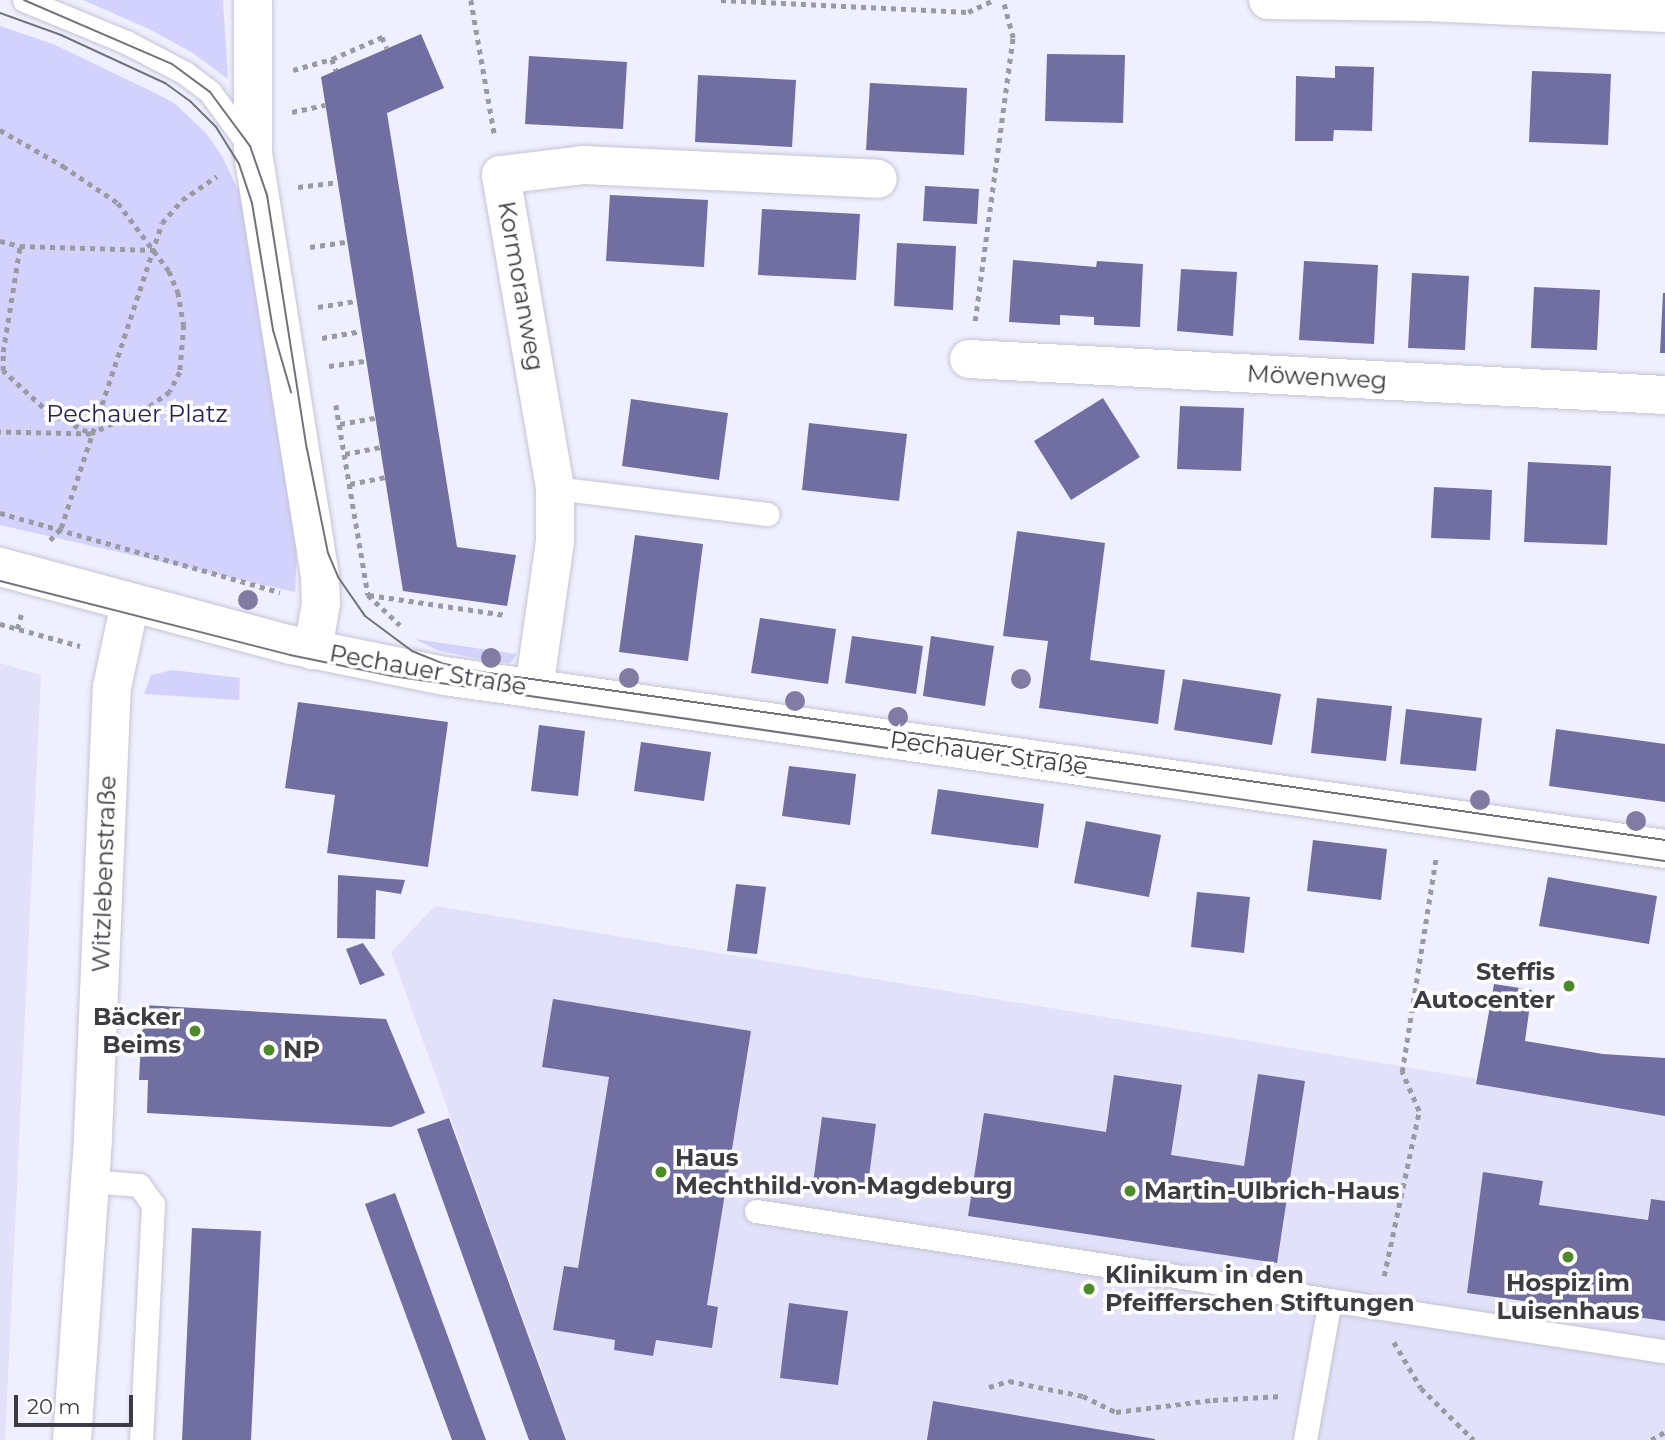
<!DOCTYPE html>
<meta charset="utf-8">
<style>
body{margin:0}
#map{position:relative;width:1665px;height:1440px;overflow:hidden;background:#efefff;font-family:Montserrat,sans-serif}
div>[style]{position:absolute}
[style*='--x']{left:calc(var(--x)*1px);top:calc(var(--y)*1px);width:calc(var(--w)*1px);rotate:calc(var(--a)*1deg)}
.built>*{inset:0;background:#e2e1f9}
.green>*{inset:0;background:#d3d2fd}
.building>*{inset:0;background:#716ea1}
.path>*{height:4.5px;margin-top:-2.25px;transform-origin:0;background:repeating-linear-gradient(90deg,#9a9aa5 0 5px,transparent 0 10px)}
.roads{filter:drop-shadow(0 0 2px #c4c4d3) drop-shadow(0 0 2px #c4c4d3)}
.lane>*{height:23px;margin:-11.5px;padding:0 11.5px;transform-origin:11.5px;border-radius:11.5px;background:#fff}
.street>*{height:38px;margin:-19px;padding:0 19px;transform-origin:19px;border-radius:19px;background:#fff}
.secondary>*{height:38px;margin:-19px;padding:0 19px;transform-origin:19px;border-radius:19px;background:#fff}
.tram>*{height:2px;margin:-1px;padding:0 1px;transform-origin:1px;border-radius:1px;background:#72727b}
.trees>*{width:20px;height:20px;margin:-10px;border-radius:50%;background:#827ca5}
.dots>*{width:19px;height:19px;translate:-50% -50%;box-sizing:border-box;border:4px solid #fefefe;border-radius:50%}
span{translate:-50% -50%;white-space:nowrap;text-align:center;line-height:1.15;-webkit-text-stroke:7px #fefefe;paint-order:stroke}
.street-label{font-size:24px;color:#3c3c42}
.park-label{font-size:24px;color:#291d5c}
.poi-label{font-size:24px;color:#3c3c42;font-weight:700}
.right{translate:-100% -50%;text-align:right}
.left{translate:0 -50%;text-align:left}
.scale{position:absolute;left:14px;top:1395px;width:119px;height:32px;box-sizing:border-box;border:4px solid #3c3c42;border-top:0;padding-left:9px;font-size:21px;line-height:24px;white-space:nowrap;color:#3c3c42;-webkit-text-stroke:5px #fefefe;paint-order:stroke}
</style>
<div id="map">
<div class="built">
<i style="clip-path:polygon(0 663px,41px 675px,5px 1440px,0 1440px)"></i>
<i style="clip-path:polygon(435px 906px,1665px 1110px,1665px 1440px,567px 1440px,391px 952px)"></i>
</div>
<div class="green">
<i style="clip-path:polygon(83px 0,223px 0,228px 79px,191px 52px,149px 29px)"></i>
<i style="clip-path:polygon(0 26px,53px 44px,155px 93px,174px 103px,206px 133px,222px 156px,240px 194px,297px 552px,295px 592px,0 525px)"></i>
<i style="clip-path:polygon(414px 639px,517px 654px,510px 663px,480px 659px,440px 651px)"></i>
<i style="clip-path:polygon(172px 670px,240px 678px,239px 700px,144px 694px,151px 675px)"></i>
</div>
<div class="building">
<i style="clip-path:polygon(421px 34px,444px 88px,387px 113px,457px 547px,516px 555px,507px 606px,403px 591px,321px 77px)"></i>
<i style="clip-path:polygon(1047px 54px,1125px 55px,1123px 123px,1045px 121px)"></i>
<i style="clip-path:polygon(529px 56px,627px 62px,623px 129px,525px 124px)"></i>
<i style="clip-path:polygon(1335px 66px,1374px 67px,1372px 131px,1334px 130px,1333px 141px,1295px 141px,1296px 76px,1335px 78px)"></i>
<i style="clip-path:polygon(1532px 71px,1611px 74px,1608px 145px,1529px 142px)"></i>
<i style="clip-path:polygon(698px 75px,796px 80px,792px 147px,695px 142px)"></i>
<i style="clip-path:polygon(870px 83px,967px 88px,964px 155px,866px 150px)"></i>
<i style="clip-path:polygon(925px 186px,979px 189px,977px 224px,923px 221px)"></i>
<i style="clip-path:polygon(610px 195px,708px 200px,704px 267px,606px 261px)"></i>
<i style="clip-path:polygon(762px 209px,860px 214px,856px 280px,758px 275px)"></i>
<i style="clip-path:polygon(897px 243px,956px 246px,953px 310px,894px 306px)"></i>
<i style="clip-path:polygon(1013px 260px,1096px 267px,1097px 261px,1143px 264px,1140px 327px,1094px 325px,1094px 317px,1060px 315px,1060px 325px,1009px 322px)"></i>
<i style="clip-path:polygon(1304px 261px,1378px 265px,1374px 344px,1299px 340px)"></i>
<i style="clip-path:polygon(1181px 269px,1237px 272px,1233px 336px,1177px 331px)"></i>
<i style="clip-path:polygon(1412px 273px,1469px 276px,1465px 350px,1408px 348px)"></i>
<i style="clip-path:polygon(1534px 287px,1600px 290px,1597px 350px,1531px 348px)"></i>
<i style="clip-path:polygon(1663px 293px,1665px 293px,1665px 353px,1660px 353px)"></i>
<i style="clip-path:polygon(1103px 398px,1140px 457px,1071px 500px,1034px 441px)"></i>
<i style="clip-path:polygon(631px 399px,728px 413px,719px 480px,622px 466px)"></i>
<i style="clip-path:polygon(1180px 406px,1244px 408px,1241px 471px,1177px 469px)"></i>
<i style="clip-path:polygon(809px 423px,907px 434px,899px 501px,802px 490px)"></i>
<i style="clip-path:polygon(1528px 462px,1611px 466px,1607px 545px,1524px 542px)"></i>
<i style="clip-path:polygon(1434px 487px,1492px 490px,1490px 540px,1431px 538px)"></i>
<i style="clip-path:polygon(1017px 531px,1105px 543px,1090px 660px,1165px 670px,1158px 724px,1039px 708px,1048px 641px,1003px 636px)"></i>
<i style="clip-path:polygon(635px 535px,703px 544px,688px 661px,619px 652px)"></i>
<i style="clip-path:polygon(760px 618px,836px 629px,828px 684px,751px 673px)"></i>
<i style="clip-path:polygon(852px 636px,923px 646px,916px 694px,845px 683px)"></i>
<i style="clip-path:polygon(931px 636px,994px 646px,985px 706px,923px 696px)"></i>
<i style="clip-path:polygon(1183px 679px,1281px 694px,1272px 745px,1174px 730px)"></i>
<i style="clip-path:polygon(1317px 698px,1392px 706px,1386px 761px,1311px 753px)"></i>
<i style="clip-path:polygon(298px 702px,448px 722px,428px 867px,327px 853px,335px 795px,285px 788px)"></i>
<i style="clip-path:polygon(1406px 709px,1482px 718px,1476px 771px,1400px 764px)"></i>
<i style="clip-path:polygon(539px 725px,585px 731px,578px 796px,531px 791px)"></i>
<i style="clip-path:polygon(1556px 729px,1665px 744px,1665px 802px,1549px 786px)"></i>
<i style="clip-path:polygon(641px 742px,711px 752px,704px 801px,634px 791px)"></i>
<i style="clip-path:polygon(789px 766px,856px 774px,850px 825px,782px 816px)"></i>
<i style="clip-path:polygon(938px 789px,1044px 804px,1038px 848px,931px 834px)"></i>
<i style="clip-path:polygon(1086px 821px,1161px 835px,1149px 897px,1074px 883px)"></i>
<i style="clip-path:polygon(1313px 840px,1387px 849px,1381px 900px,1307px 891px)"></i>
<i style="clip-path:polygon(338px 875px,405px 880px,401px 894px,376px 890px,375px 939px,337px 938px)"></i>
<i style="clip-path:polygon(1548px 877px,1657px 896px,1649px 944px,1539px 926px)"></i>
<i style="clip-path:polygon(736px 884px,766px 887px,757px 954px,727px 951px)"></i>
<i style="clip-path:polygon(1197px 892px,1250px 897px,1244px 953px,1191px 947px)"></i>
<i style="clip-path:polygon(363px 943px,385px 975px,360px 985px,346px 949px)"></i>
<i style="clip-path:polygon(1494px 984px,1532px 990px,1525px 1041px,1603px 1054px,1665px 1058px,1665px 1116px,1476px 1084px)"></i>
<i style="clip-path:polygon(553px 999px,751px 1031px,707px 1305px,718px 1307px,712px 1348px,656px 1340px,653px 1356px,614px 1350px,615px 1340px,553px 1330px,564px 1266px,578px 1268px,609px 1077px,542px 1067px)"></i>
<i style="clip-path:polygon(143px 1005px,386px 1019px,425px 1113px,391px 1127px,147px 1113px,148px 1080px,139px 1080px)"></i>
<i style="clip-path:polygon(1258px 1074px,1305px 1081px,1277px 1263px,968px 1216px,984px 1113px,1106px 1132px,1114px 1075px,1182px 1085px,1171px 1155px,1244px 1166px)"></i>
<i style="clip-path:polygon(822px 1117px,876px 1124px,867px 1191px,813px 1183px)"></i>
<i style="clip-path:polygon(449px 1118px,566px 1440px,529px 1440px,417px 1129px)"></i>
<i style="clip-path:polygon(1483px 1172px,1543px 1181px,1539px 1205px,1648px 1220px,1651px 1199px,1665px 1201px,1665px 1321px,1467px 1293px)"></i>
<i style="clip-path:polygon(395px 1193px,486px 1440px,452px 1440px,365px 1204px)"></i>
<i style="clip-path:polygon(192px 1228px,261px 1231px,251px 1440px,182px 1440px)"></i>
<i style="clip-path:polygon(789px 1303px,848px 1311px,838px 1385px,780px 1378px)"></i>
<i style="clip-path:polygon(933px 1401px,1155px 1439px,1155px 1440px,927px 1440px)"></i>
</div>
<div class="path">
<i style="--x:471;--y:0;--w:139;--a:80.1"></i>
<i style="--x:721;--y:0;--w:247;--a:2.8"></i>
<i style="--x:968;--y:12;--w:29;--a:-25"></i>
<i style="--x:332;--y:59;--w:12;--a:70"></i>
<i style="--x:293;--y:70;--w:41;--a:-15.8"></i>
<i style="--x:332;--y:59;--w:55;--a:-23.7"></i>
<i style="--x:382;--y:37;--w:12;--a:66"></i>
<i style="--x:292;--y:112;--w:34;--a:-12"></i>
<i style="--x:0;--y:130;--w:73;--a:29.7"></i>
<i style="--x:63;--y:166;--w:66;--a:33.9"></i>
<i style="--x:118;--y:203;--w:85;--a:53.1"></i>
<i style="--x:169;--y:271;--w:23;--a:67"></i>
<i style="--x:178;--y:292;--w:34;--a:80"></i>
<i style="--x:184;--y:325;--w:47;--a:94.9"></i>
<i style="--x:180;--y:372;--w:22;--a:117"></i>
<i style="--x:170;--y:392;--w:26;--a:144"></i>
<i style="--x:149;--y:407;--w:64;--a:155"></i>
<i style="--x:91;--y:434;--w:91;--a:-178.7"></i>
<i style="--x:298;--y:187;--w:39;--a:-7"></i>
<i style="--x:0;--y:241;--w:21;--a:14"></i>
<i style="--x:310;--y:247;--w:37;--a:-8"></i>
<i style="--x:318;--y:307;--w:39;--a:-9"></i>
<i style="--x:975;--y:321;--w:286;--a:-82.4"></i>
<i style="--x:1013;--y:38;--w:39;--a:-105"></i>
<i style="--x:322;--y:338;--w:40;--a:-10"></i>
<i style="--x:329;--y:366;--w:37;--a:-8"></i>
<i style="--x:336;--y:405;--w:193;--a:80.4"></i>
<i style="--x:368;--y:595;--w:44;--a:43.2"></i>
<i style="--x:340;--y:424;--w:36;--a:-10"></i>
<i style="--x:87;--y:432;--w:41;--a:-154.1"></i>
<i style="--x:50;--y:414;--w:64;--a:-137.5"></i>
<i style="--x:3;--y:371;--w:19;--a:-90"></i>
<i style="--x:3;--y:352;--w:107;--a:-80.9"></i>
<i style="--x:20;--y:246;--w:134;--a:1.7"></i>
<i style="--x:345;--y:454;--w:36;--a:-11"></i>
<i style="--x:350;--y:484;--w:36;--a:-11"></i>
<i style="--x:0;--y:513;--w:291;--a:15.8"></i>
<i style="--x:50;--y:540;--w:16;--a:-47"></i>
<i style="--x:61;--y:528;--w:321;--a:-71.7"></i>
<i style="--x:162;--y:223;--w:30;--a:-49"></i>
<i style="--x:182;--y:200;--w:42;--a:-34.4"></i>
<i style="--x:369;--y:595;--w:138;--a:8.3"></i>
<i style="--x:0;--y:624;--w:83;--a:15.4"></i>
<i style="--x:17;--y:629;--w:18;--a:-74"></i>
<i style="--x:1384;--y:1276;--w:169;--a:-78"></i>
<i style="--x:1419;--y:1111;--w:43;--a:-113.6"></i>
<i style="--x:1402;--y:1072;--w:218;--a:-81"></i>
<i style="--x:1394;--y:1342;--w:53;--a:59.6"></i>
<i style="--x:1421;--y:1388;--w:74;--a:44.5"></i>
<i style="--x:989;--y:1387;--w:21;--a:-17"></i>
<i style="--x:1009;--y:1381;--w:76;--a:11.5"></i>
<i style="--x:1083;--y:1396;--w:37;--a:26"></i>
<i style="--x:1116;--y:1412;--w:98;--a:-7.1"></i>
<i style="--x:1213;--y:1400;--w:69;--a:-3.3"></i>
<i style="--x:1651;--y:1440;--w:16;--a:-30"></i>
</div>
<div class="roads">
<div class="lane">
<i style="--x:24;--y:0;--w:110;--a:22.4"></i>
<i style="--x:126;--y:42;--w:67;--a:27.7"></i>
<i style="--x:185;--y:73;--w:31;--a:37"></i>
<i style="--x:210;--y:92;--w:68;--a:54"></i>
<i style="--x:555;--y:488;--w:214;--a:7"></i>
<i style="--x:90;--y:1181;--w:49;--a:4.7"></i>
<i style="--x:139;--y:1185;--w:24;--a:54"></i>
<i style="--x:153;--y:1204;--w:236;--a:92.9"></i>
<i style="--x:756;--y:1211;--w:581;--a:8.81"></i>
<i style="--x:1305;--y:1440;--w:142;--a:-79.9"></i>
<i style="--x:1330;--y:1300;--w:339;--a:8.7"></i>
</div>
<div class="street">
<i style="--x:253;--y:0;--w:153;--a:90"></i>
<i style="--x:253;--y:153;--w:430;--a:81"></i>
<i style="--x:320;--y:578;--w:25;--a:88"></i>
<i style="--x:321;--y:603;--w:48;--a:99.7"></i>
<i style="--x:1268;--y:0;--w:161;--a:0.7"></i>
<i style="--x:1429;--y:2;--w:236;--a:2.7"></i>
<i style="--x:969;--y:359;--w:697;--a:2.96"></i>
<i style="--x:534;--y:689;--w:148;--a:-81.9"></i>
<i style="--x:555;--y:542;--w:54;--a:-90"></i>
<i style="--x:555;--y:488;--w:318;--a:-99.8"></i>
<i style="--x:501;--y:175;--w:84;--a:-6.9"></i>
<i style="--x:584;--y:165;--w:294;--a:2.7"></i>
<i style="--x:72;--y:1440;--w:305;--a:-86"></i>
<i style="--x:93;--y:1136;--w:449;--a:-87.6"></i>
<i style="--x:112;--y:687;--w:86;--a:-77.9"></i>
</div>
<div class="secondary">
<i style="--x:0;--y:567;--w:301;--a:15"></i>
<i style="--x:291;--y:645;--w:157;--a:11.4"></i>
<i style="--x:445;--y:676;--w:1232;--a:8.07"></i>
</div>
</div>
<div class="tram">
<i style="--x:24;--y:0;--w:161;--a:23.4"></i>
<i style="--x:172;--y:64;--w:47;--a:36.4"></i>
<i style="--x:210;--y:92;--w:67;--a:53.5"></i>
<i style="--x:250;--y:146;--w:52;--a:70.9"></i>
<i style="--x:267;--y:195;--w:257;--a:81.1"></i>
<i style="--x:307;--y:449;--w:106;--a:78.6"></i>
<i style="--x:328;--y:553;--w:26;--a:67"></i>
<i style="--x:338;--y:577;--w:47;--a:55.3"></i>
<i style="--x:365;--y:616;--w:59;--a:36.7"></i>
<i style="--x:412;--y:651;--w:35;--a:22"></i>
<i style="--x:445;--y:664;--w:38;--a:12"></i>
<i style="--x:482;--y:672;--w:1195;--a:8.08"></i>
<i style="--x:0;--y:13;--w:65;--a:19.8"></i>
<i style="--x:61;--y:35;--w:115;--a:24.8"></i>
<i style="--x:165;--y:83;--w:32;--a:36"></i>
<i style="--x:191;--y:102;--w:35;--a:45"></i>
<i style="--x:216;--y:127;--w:44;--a:58.1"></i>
<i style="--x:239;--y:164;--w:41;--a:71.6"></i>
<i style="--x:252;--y:203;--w:129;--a:80.6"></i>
<i style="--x:273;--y:330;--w:65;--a:73.8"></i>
<i style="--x:0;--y:581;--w:299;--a:14.3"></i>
<i style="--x:290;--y:655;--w:104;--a:11.6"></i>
<i style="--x:392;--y:676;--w:1286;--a:8.27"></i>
</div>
<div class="trees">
<i style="left:248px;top:600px"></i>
<i style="left:491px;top:658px"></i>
<i style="left:629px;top:678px"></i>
<i style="left:1021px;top:679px"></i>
<i style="left:795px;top:701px"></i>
<i style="left:898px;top:717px"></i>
<i style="left:1480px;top:800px"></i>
<i style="left:1636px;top:821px"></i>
</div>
<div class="dots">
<i style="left:1569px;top:986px;background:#4d8b2a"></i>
<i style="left:195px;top:1031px;background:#4d8b2a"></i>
<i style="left:269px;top:1050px;background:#4d8b2a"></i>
<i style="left:661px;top:1172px;background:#4d8b2a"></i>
<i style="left:1130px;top:1191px;background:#4d8b2a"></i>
<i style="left:1568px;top:1257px;background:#4d8b2a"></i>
<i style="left:1089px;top:1289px;background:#4d8b2a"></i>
</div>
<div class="street-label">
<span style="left:521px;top:286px;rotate:80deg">Kormoranweg</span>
<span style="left:1317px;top:377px;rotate:3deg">Möwenweg</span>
<span style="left:428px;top:670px;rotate:10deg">Pechauer Straße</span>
<span style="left:989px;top:753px;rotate:8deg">Pechauer Straße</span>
<span style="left:104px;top:874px;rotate:-88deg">Witzlebenstraße</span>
</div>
<div class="park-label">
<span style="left:137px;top:414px">Pechauer Platz</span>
</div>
<div class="poi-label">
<span class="right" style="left:1555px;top:986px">Steffis<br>Autocenter</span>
<span class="right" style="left:181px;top:1031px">Bäcker<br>Beims</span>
<span class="left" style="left:283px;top:1050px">NP</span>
<span class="left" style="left:675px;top:1172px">Haus<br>Mechthild-von-Magdeburg</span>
<span class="left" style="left:1144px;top:1191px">Martin-Ulbrich-Haus</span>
<span class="left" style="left:1105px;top:1289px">Klinikum in den<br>Pfeifferschen Stiftungen</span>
<span style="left:1568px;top:1297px">Hospiz im<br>Luisenhaus</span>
</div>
<div class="scale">20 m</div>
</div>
